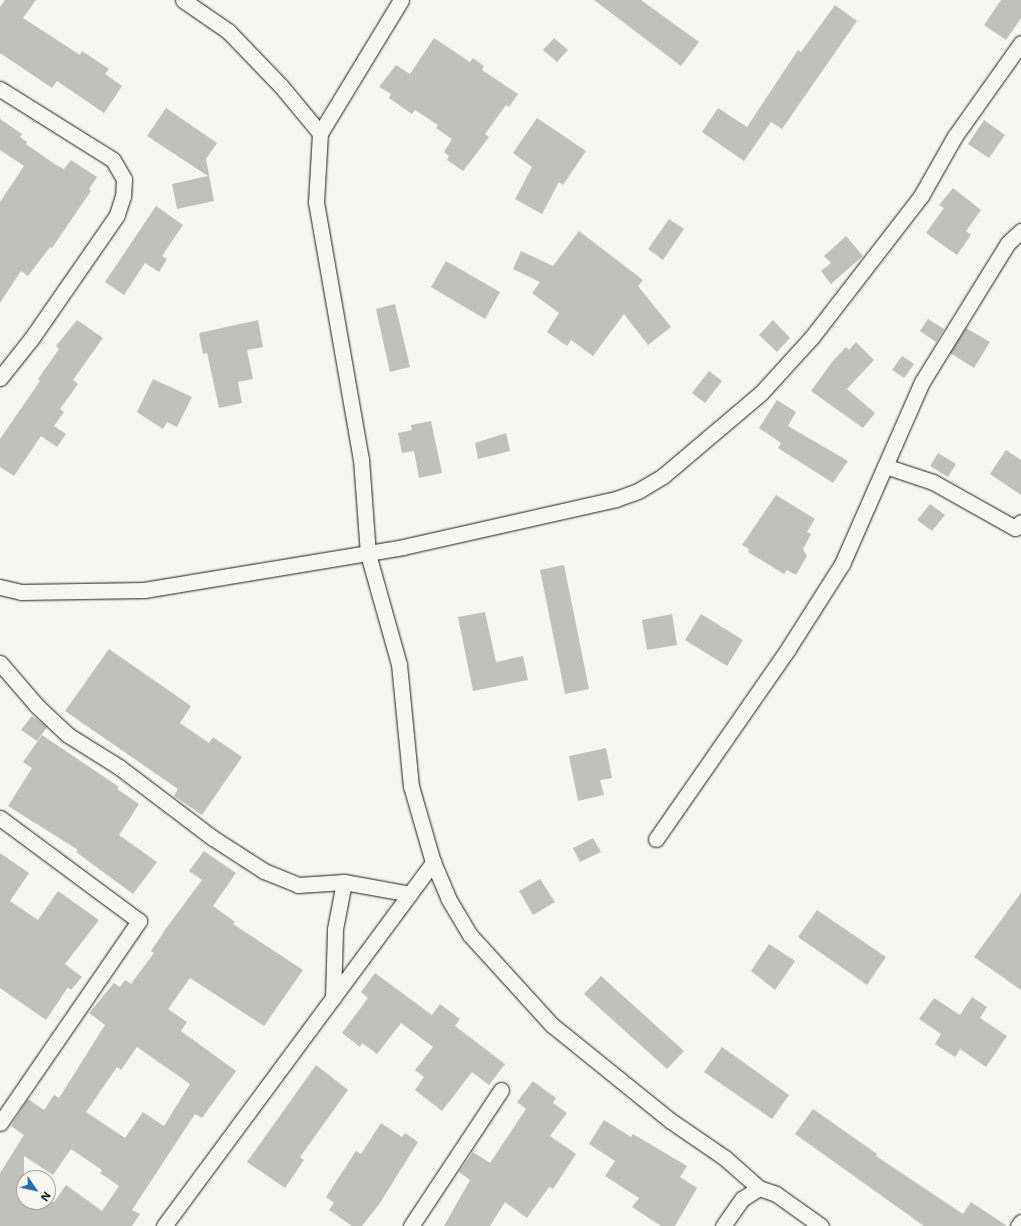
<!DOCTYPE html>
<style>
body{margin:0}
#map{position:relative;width:1021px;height:1226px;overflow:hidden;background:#f6f6f2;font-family:"Shantell Sans",sans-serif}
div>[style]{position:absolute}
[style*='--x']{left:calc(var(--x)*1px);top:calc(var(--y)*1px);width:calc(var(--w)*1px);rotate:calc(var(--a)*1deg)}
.building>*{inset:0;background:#c0c0bd}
.roads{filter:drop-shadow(0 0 1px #1c1c1c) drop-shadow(0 0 1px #1c1c1c)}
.minor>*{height:15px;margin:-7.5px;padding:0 7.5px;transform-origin:7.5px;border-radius:7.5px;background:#f6f6f2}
span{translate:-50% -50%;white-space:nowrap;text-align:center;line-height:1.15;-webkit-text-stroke:3px #f6f6f2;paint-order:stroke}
.north{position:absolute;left:16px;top:1170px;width:40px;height:40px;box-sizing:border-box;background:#f6f6f2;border:1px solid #9f9f9c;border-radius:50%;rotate:124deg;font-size:11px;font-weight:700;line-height:16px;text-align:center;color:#1c1c1c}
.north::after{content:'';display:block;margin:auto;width:14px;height:18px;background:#1f6fb2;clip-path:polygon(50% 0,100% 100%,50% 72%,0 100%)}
</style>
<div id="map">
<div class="building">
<i style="clip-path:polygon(5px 0,36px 0,23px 18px,80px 55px,82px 51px,109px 69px,105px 74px,122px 86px,104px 113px,57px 81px,52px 88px,0 53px,0 7px)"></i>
<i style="clip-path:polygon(594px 0,641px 0,699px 42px,681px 66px)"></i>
<i style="clip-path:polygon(1001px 0,1021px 0,1021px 18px,1006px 40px,984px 25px)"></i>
<i style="clip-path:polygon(835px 5px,857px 21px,782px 129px,771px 122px,744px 161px,702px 132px,718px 108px,747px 127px,798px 50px,801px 52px)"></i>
<i style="clip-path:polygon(434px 38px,470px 62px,473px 58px,484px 66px,482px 70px,518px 94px,509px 107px,506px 105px,485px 134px,489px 137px,463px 171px,447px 160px,449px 156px,444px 152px,452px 139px,436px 128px,438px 125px,415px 110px,412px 114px,389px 98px,391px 94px,379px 87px,396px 65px,410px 74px)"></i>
<i style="clip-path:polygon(554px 38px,568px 50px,557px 62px,543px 50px)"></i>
<i style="clip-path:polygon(166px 108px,217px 143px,206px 159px,214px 201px,177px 209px,172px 184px,208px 176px,147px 136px)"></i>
<i style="clip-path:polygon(537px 118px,586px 151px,563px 185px,559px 182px,542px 214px,515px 199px,532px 167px,513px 153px)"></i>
<i style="clip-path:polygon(0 119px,22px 134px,20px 137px,27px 142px,26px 144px,56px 165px,64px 169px,71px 160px,97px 177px,89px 189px,91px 191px,52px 248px,50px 247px,28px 276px,21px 271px,0 303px,0 202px,24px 166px,0 150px)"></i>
<i style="clip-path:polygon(984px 120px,1005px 135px,989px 158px,968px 144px)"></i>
<i style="clip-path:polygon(953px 188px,981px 210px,966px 231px,971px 235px,957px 255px,926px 233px,944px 208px,939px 205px)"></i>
<i style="clip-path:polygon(156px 206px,183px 225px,162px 256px,167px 259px,159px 272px,145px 263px,124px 295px,105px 282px)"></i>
<i style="clip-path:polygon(669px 219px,684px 229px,663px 260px,648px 249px)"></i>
<i style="clip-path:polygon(579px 231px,643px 280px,638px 286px,671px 327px,648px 345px,624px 314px,593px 356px,571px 340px,567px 346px,547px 332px,559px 313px,532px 293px,540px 282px,513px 269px,521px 251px,553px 266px)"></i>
<i style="clip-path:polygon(846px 236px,863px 256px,831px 284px,821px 271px,831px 263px,824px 256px)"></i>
<i style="clip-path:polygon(446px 261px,500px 292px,485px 319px,431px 287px)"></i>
<i style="clip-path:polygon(395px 304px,410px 367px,390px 372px,376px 309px)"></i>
<i style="clip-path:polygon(928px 319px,944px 329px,936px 342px,920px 331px)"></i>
<i style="clip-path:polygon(77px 320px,103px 338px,73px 380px,78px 384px,60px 409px,64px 412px,54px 426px,66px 434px,57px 447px,41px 436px,14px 476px,0 467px,0 439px,40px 381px,38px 379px,59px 349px,56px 346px)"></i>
<i style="clip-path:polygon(258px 320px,263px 347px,247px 350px,253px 379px,238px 382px,242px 403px,219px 408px,207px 353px,203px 354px,199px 333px)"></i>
<i style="clip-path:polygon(773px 320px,790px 338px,777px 352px,759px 335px)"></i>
<i style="clip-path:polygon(966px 328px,990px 342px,974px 368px,950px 353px)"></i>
<i style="clip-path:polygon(856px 342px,874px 360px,847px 389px,875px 413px,863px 428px,811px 391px,832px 362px,846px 347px,849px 350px)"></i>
<i style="clip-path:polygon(902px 356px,914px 364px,904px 378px,892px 370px)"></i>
<i style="clip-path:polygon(709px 371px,722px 381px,705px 403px,692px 393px)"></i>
<i style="clip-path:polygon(153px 379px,192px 397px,177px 427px,167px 422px,163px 429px,137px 412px)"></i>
<i style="clip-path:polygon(777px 400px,796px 412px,788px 426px,848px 461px,833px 483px,778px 448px,781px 443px,759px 428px)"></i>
<i style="clip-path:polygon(431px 421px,442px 473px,419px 478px,414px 451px,402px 453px,398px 433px,412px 430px,411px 425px)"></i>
<i style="clip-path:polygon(506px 433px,510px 451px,478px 459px,475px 443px)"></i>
<i style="clip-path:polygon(1006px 450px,1021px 460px,1021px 495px,990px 474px)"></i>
<i style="clip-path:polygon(938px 453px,956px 464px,948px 477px,930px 466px)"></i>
<i style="clip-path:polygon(776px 495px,815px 519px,807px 532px,811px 534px,803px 549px,807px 556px,796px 575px,787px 570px,784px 574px,748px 552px,749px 549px,742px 545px)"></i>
<i style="clip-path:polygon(930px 504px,945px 515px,932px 531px,917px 520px)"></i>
<i style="clip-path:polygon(564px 565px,589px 689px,565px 694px,540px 570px)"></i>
<i style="clip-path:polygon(485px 612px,496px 662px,523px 656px,528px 680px,473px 691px,458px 617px)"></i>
<i style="clip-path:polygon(672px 614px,677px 645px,647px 650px,642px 620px)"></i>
<i style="clip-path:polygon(701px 614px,743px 640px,727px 666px,685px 640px)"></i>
<i style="clip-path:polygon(109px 649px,191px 706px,180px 723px,209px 743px,213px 737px,242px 757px,202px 815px,174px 796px,178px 789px,65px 711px)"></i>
<i style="clip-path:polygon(32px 716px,47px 727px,37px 741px,21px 730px)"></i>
<i style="clip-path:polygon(42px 735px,119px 787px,117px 789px,139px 804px,119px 835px,157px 862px,133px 894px,76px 852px,78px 850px,8px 806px,32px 768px,23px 762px)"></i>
<i style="clip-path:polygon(606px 748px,612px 778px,600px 780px,604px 795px,578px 801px,569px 756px)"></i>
<i style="clip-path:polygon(593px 838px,601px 852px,580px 862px,573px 848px)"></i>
<i style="clip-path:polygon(evenodd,204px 851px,236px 873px,213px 906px,235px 922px,233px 924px,303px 970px,264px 1026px,190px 978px,168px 1009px,187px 1022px,181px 1031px,236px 1071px,202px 1118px,195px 1114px,132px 1210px,140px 1214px,132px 1226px,0 1226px,0 1173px,24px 1135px,11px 1126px,28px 1099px,44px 1110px,54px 1095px,59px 1098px,105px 1025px,89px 1013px,114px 983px,120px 987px,125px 980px,131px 984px,154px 953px,151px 951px,167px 927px,202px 880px,189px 871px,204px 851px,137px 1047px,190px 1084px,164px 1126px,143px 1112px,125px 1138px,86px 1112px,117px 1067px,121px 1070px,137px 1047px,204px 851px,71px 1149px,102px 1170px,100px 1173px,119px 1186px,102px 1211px,66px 1185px,54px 1202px,24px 1202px,24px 1156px,53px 1175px,71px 1149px)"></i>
<i style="clip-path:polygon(0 853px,29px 873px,10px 901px,38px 920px,58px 891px,99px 920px,65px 964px,82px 977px,71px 990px,68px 987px,46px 1020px,0 988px)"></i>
<i style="clip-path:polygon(540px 879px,555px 902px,533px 915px,519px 891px)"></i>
<i style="clip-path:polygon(1021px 893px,1021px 990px,974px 957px)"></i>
<i style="clip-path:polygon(817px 910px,886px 957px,867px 985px,798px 937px)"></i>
<i style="clip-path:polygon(769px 944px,795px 961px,775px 990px,751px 971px)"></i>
<i style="clip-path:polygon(375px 973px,432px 1015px,440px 1004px,460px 1019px,455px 1026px,505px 1064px,489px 1085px,472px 1072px,442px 1111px,415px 1090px,424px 1077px,415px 1070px,433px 1047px,401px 1023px,377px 1054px,362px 1043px,360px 1047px,342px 1033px,368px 998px,361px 992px)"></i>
<i style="clip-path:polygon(601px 976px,684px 1051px,667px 1069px,584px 994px)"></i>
<i style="clip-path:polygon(972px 997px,987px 1007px,980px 1018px,1007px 1036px,986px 1067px,960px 1049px,955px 1057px,935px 1044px,941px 1034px,919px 1019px,934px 998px,960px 1015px)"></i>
<i style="clip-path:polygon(722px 1047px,789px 1095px,772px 1119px,704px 1072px)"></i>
<i style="clip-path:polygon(316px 1065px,348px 1090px,300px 1157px,304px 1160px,285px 1188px,247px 1162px)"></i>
<i style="clip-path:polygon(533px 1081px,556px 1098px,553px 1103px,567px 1113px,550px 1136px,576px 1154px,553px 1189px,549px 1187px,527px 1218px,505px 1202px,490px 1226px,444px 1226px,470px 1180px,459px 1172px,473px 1152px,490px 1163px,526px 1109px,517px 1102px)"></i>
<i style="clip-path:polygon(813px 1109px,877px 1154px,876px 1156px,963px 1214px,971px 1202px,1007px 1226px,924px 1226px,795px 1134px)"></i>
<i style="clip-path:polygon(604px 1120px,631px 1137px,633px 1134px,687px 1166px,680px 1177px,697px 1188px,675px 1226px,661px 1226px,632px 1207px,639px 1198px,605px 1176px,615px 1161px,589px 1144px)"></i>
<i style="clip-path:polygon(381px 1123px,402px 1137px,405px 1133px,418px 1142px,380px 1203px,362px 1226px,352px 1226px,329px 1210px,334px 1203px,326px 1197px,356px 1151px,361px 1154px)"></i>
</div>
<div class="roads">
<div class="minor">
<i style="--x:183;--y:0;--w:55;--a:34.6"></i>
<i style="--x:228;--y:31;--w:76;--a:46.1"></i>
<i style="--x:281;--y:86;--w:61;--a:50.3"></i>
<i style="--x:401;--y:0;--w:156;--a:121.3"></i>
<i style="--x:320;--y:133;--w:69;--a:93.3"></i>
<i style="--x:316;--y:202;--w:261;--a:80.1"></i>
<i style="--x:361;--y:459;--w:95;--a:85.8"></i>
<i style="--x:368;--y:554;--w:114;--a:74.3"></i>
<i style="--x:399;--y:664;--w:123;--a:84.4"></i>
<i style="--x:411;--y:786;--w:79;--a:73.9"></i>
<i style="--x:433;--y:862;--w:39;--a:67"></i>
<i style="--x:448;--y:898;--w:43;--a:59.3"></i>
<i style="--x:470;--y:935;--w:122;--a:47.7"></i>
<i style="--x:552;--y:1025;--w:153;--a:38.9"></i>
<i style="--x:671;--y:1121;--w:65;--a:34.4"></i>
<i style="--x:725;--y:1158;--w:45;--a:41.4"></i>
<i style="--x:0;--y:89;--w:133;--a:32.1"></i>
<i style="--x:113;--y:160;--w:22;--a:60"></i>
<i style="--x:124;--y:179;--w:17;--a:93"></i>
<i style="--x:123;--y:196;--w:20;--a:108"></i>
<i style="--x:117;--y:215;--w:151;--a:124.7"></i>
<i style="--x:31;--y:339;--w:50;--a:128.5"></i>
<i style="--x:885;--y:466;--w:51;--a:18.4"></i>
<i style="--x:933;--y:482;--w:94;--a:29.3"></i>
<i style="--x:1015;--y:528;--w:8;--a:-45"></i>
<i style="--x:0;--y:587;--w:22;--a:13"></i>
<i style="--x:21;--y:592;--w:123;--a:-0.9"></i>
<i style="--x:144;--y:590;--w:263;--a:-9.4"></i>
<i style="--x:403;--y:547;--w:218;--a:-12.7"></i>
<i style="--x:616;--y:499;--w:23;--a:-20"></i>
<i style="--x:638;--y:491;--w:29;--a:-31"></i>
<i style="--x:663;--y:476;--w:128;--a:-40.3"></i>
<i style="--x:761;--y:393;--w:76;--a:-47.7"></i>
<i style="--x:812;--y:337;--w:178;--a:-52.3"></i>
<i style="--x:921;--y:196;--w:69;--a:-60.5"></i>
<i style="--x:955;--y:136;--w:114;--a:-54.6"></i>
<i style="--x:0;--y:663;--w:57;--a:49.3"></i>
<i style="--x:37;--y:706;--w:42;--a:43.1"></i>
<i style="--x:68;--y:735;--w:60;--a:32.1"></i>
<i style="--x:119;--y:767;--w:118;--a:37.1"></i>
<i style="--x:213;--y:838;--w:61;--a:32.9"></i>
<i style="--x:264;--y:871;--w:37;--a:22"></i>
<i style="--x:298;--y:885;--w:46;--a:-3.7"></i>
<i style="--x:344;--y:882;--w:67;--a:10.3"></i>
<i style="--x:0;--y:818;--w:173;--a:36.5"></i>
<i style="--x:139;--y:921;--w:245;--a:124.5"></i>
<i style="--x:656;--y:839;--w:231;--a:-55.2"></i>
<i style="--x:788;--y:649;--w:101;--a:-57.6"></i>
<i style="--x:842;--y:564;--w:199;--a:-66.3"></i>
<i style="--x:922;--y:382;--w:163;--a:-58.3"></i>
<i style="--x:1008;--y:243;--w:18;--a:-43"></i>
<i style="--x:333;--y:998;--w:69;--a:-88.3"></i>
<i style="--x:335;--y:929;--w:48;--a:-79.2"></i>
<i style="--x:164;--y:1226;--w:453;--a:-53.5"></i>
<i style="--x:411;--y:1226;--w:163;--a:-56.5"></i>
<i style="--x:723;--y:1226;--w:33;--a:-55"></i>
<i style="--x:742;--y:1199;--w:20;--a:-33"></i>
<i style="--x:759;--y:1188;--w:18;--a:19"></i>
<i style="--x:776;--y:1194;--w:55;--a:35.4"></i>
<i style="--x:1018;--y:1226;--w:5;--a:-53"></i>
</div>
</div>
<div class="north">N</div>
</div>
